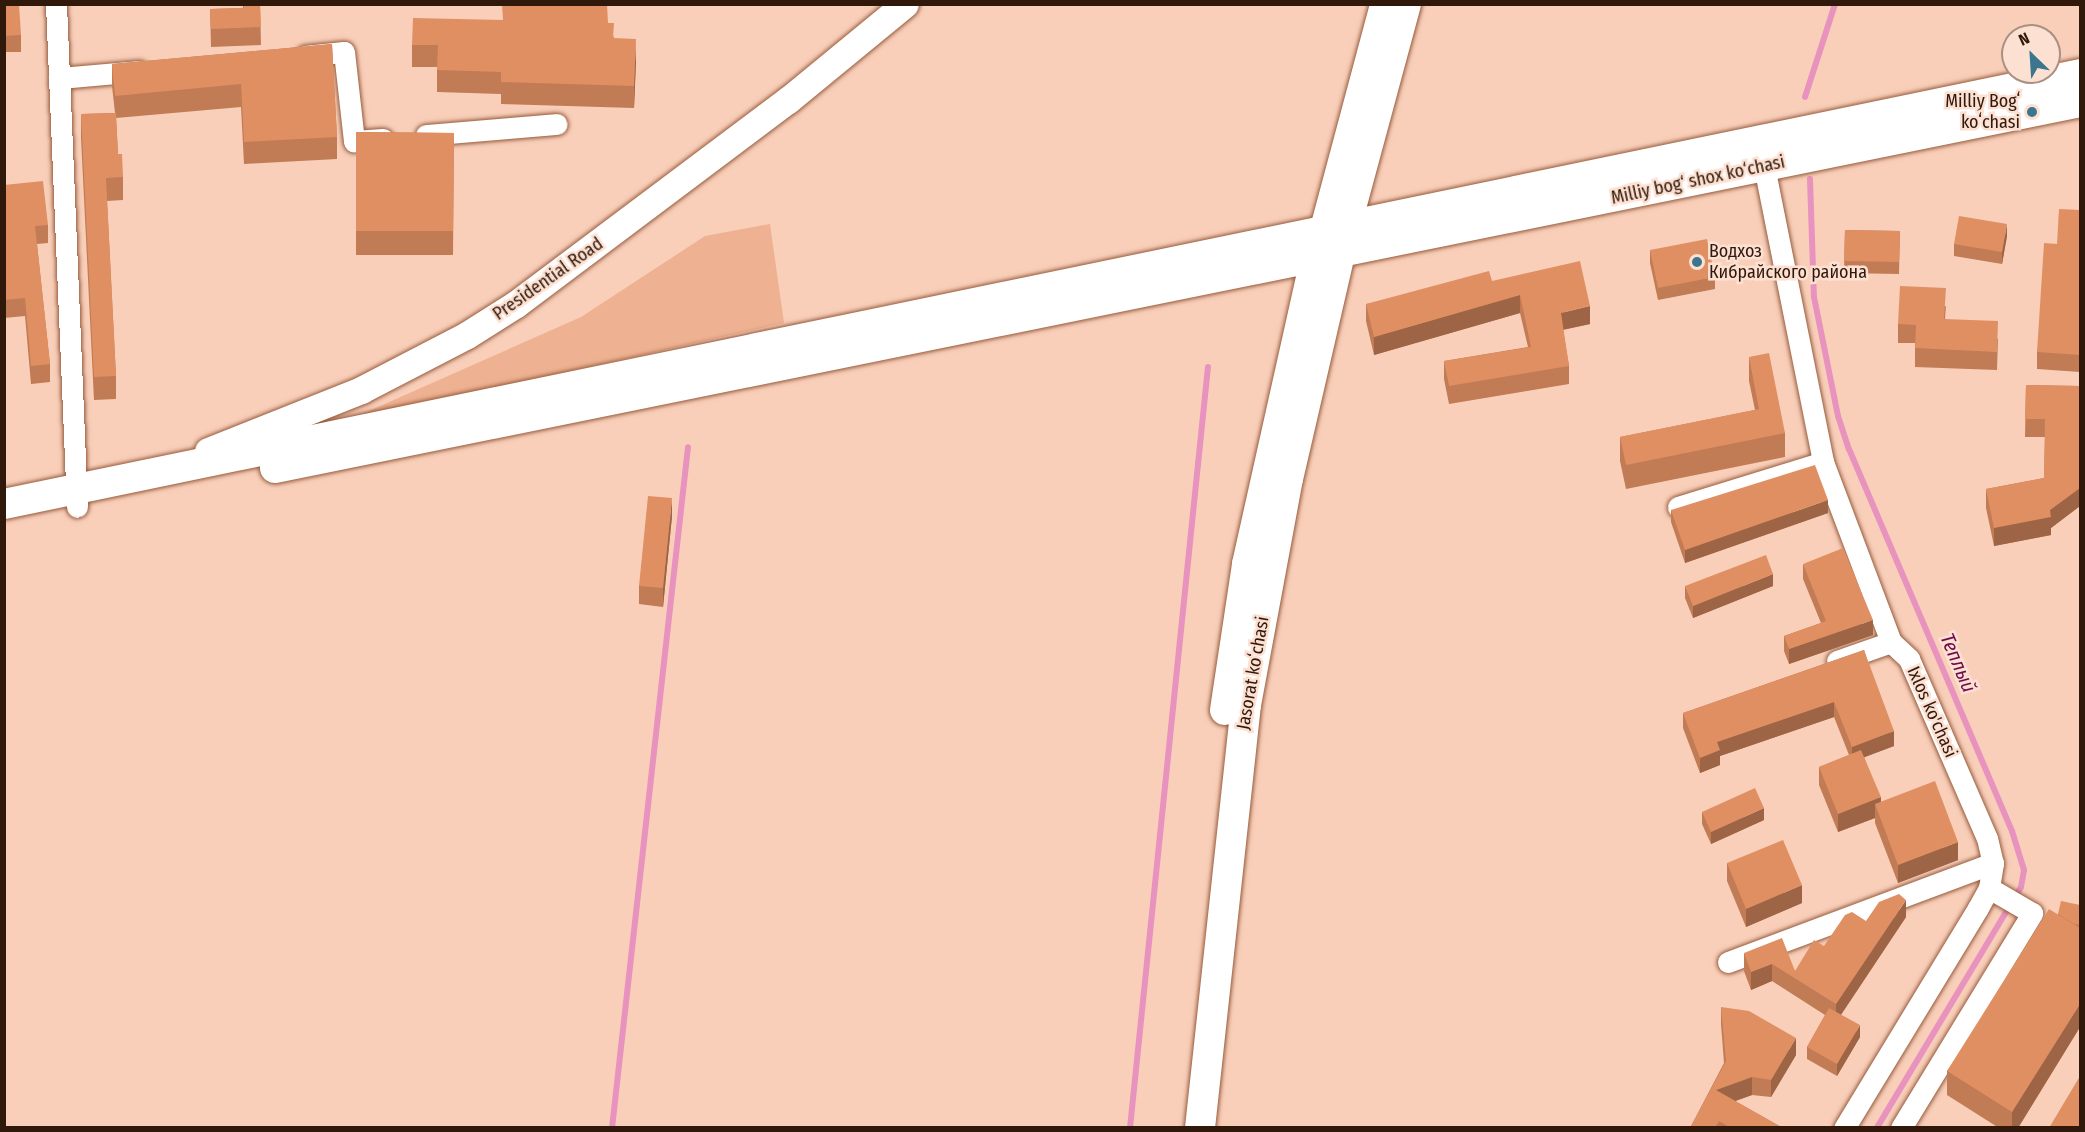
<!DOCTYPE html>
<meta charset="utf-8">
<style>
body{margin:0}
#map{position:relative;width:2085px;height:1132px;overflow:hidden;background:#f9cfba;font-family:"Fira Sans Condensed",sans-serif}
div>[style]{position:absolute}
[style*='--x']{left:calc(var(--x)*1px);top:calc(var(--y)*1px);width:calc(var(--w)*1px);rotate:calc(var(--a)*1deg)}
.green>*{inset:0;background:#eeb292}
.stream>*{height:6px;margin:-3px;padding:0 3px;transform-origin:3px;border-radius:3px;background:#e893be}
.roads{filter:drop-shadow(0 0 2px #975b3b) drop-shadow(0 0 2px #975b3b)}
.minor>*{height:21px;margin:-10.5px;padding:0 10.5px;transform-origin:10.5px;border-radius:10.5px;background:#fff}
.tertiary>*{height:27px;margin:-13.5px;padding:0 13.5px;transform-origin:13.5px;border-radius:13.5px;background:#fff}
.secondary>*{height:30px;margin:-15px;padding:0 15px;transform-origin:15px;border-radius:15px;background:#fff}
.wall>*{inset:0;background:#c17b55}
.shaded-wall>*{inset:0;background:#9d6445}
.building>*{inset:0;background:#e08f63}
.dots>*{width:16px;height:16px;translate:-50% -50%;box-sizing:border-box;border:3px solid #fce0d2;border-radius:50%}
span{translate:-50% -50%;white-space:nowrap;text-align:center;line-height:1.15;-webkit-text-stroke:5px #fce0d2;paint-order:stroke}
.poi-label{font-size:18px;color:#30180a}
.right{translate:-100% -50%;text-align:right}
.left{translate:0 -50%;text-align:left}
.street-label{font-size:18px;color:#30180a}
.water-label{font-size:20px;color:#710c4c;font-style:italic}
.frame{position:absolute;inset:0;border:6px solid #30180a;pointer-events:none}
.north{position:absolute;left:2001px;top:24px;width:60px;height:60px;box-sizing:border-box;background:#fce0d2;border:2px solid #aa9082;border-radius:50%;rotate:335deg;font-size:16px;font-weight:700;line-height:24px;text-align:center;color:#30180a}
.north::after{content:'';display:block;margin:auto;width:21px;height:27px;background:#3b758e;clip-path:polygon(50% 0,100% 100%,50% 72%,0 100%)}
</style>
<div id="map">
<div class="green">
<i style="clip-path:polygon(770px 224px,784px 323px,344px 422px,581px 317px,705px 236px)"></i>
</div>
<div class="stream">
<i style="--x:1805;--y:97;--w:98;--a:-72.1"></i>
<i style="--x:1810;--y:179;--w:118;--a:88.1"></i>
<i style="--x:1814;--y:297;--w:121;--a:78.6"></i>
<i style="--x:1838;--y:416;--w:35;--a:72"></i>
<i style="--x:1849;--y:449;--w:415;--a:66.9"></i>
<i style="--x:2012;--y:831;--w:41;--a:72.9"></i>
<i style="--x:2024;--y:870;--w:17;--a:100"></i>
<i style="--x:2021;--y:887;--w:281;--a:120.9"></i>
<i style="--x:612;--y:1128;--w:685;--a:-83.63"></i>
<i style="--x:1130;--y:1128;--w:765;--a:-84.15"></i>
</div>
<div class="roads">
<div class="minor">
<i style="--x:56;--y:4;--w:503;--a:87.61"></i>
<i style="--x:305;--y:56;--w:39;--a:-6"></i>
<i style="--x:344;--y:52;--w:90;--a:83.6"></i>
<i style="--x:354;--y:141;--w:29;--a:-4"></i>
<i style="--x:59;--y:78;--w:80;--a:-5"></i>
<i style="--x:426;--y:135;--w:131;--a:-4.8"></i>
<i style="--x:1764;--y:166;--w:302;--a:78.7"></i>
<i style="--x:1823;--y:462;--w:192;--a:69.3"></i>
<i style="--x:1891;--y:642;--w:25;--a:43"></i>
<i style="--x:1909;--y:659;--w:195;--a:66.5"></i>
<i style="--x:1987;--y:838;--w:26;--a:77"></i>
<i style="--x:1993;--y:863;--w:25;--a:99"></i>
<i style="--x:1989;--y:888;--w:23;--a:119"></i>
<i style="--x:1978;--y:908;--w:258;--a:121.3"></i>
<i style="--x:1678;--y:507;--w:152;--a:-17.2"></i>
<i style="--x:1837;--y:661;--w:57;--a:-19.4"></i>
<i style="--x:1728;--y:962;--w:283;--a:-20.5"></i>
<i style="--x:1901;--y:1128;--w:252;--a:-58.6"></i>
<i style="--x:2032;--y:913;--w:50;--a:-149.8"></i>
</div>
<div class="tertiary">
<i style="--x:1347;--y:226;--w:230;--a:-74.9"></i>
<i style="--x:1322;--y:232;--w:236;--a:-75"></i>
<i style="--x:208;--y:451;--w:165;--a:-21.7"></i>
<i style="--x:361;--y:390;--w:119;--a:-27.4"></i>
<i style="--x:467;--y:335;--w:58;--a:-32.3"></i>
<i style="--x:516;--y:304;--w:340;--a:-36.9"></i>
<i style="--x:788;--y:100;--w:151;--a:-39.4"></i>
</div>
<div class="secondary">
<i style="--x:275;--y:468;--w:1842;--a:-11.46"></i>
<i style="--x:4;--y:504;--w:2120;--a:-11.7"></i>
<i style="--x:1225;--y:710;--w:148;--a:-81.4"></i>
<i style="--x:1247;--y:564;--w:329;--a:-77.4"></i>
<i style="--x:1200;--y:1128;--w:425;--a:-83.8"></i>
<i style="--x:1246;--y:705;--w:230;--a:-79.5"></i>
<i style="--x:1288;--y:479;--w:248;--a:-77"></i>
</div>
</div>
<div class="wall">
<i style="clip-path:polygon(4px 4px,21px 35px,21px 52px,4px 52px)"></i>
<i style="clip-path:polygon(243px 4px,260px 4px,261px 45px,211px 47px,210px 9px,243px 8px)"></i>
<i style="clip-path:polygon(608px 23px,614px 38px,636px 61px,634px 108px,501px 104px,501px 94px,437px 92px,437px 67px,412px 67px,412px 45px)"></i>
<i style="clip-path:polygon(332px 44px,337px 137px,337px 159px,244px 164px,241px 107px,116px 118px,118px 154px,123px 177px,123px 200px,107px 201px,116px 376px,116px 399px,94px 400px,81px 138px,81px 114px,115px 113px,112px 86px,112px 64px)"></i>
<i style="clip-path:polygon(356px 132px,454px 133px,453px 255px,356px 255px)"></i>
<i style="clip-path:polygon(4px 185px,48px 225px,48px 243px,37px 244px,50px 364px,50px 382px,31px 384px,25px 316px,4px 318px)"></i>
<i style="clip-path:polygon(2080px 210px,2080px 372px,2037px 369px,2037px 352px,2057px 244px)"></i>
<i style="clip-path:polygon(1845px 230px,1900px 231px,1899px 274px,1844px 273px)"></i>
<i style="clip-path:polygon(2007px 236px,2002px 264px,1954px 256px,1954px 244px)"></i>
<i style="clip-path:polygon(1650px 250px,1715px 277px,1715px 289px,1658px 300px,1650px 263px)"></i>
<i style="clip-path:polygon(1492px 281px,1590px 324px,1563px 330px,1569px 366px,1569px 384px,1449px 404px,1444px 379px,1444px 361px,1528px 347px,1520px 313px,1374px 355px,1366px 321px,1366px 304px)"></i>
<i style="clip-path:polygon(1946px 306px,1945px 319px,1998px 339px,1997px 370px,1915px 367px,1915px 343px,1898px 343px,1898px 324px)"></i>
<i style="clip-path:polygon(1749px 357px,1785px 433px,1785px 457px,1626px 489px,1620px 461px,1620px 437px,1755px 410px,1749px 381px)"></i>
<i style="clip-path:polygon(2026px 385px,2080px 386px,2080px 506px,2051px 528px,2051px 535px,1994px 546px,1986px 508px,1986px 489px,2044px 478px,2045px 437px,2025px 437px)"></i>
<i style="clip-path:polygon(1671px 510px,1828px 513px,1685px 563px,1671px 522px)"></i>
<i style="clip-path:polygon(672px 516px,663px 607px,639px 604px,639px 586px)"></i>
<i style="clip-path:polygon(1803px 564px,1873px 635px,1789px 664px,1784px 651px,1784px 636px,1821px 623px,1803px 579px)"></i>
<i style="clip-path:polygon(1685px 586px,1773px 586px,1693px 618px,1685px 598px)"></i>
<i style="clip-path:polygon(1864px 650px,1894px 746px,1864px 757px,1881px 802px,1958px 860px,1898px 883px,1875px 823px,1875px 818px,1838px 832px,1819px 785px,1819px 767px,1849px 755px,1834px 717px,1720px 756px,1720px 765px,1700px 773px,1683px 728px,1683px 713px)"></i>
<i style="clip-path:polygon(1702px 812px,1764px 820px,1711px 844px,1702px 824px)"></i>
<i style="clip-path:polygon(1727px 863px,1802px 903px,1746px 927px,1727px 881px)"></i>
<i style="clip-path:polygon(2080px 905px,2080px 1027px,2018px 1128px,1999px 1128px,1947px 1095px,1947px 1071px,2058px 914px)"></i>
<i style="clip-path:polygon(1906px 917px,1841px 1015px,1860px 1037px,1837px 1076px,1807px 1059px,1807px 1047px,1825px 1015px,1772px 981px,1751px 990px,1744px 971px,1744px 953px,1795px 971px,1824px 946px,1866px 921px)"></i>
<i style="clip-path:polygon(1721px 1007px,1796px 1055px,1771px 1097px,1752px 1095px,1735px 1101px,1783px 1128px,1690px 1128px,1724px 1063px,1721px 1024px)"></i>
</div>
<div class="shaded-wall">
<i style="clip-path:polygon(636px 39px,636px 61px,634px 108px,634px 86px)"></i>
<i style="clip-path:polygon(2007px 224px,2007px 236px,2002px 264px,2002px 252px)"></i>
<i style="clip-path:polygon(1520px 295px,1520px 313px,1374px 355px,1374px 337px)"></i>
<i style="clip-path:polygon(1590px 306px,1590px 324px,1561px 330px,1561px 313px)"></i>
<i style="clip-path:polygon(2080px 488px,2080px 506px,2051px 528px,2051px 535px,1994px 546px,1994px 528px,2050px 510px)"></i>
<i style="clip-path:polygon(672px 498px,672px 516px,663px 607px,663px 588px)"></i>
<i style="clip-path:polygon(1828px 500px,1828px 513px,1685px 563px,1685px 550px)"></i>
<i style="clip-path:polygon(1773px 574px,1773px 586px,1693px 618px,1693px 606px)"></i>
<i style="clip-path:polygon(1873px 620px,1873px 635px,1789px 664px,1789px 649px)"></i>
<i style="clip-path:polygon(1834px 702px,1834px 717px,1720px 756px,1720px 765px,1700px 773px,1700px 758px,1717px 742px)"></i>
<i style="clip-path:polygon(1894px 731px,1894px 746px,1852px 762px,1852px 747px)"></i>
<i style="clip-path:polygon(1881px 797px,1881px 815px,1875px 804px,1875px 818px,1838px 832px,1838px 814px)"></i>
<i style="clip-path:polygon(1764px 808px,1764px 820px,1711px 844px,1711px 832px)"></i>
<i style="clip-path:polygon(1958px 842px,1958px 860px,1898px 883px,1898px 865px)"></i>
<i style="clip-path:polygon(1802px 885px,1802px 903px,1746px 927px,1746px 909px)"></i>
<i style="clip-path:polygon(1906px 900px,1906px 917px,1836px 1022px,1836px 1004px)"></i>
<i style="clip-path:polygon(1772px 964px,1772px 981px,1751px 990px,1751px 972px)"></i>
<i style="clip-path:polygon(2080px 1004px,2080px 1027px,2018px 1128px,2012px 1128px,2012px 1112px)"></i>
<i style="clip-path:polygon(1860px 1025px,1860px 1037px,1837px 1076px,1837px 1064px)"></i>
<i style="clip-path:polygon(1796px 1038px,1796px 1055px,1771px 1097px,1771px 1080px)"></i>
<i style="clip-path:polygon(1752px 1077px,1752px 1095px,1716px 1108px,1716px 1090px)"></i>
</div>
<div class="building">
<i style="clip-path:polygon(4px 4px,19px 4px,21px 35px,4px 36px)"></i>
<i style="clip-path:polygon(244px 4px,260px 4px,261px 27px,211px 29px,210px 9px,244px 8px)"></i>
<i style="clip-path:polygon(502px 4px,607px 4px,608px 23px,614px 23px,613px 38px,636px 39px,634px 86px,501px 82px,501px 72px,437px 70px,438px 45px,412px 45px,413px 18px,503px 20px)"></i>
<i style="clip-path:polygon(332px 44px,337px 137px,244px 142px,241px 84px,115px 96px,112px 64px)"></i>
<i style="clip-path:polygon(116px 113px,118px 154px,122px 154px,123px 177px,106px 178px,116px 376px,94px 377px,81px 114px)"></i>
<i style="clip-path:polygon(356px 132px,454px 133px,453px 231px,356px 231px)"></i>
<i style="clip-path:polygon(43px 181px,48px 225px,35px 226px,50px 364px,31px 366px,25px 298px,4px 300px,4px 185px)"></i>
<i style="clip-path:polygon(2059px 209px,2080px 210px,2080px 355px,2037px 352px,2044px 243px,2057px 244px)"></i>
<i style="clip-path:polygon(1959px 216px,2007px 224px,2002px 252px,1954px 244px)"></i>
<i style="clip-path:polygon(1845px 230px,1900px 231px,1899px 262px,1844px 261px)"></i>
<i style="clip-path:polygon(1707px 239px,1715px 277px,1658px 288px,1650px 250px)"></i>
<i style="clip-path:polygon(1580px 261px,1590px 306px,1561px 313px,1569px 366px,1449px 386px,1444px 361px,1531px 347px,1520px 295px,1374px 337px,1366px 304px,1489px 271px,1492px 281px)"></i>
<i style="clip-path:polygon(1900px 286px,1946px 288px,1944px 319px,1998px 321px,1997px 352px,1915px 348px,1916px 325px,1898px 324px)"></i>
<i style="clip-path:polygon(1769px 353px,1785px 433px,1626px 465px,1620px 437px,1759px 409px,1749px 357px)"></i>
<i style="clip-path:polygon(2026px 385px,2080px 386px,2080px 488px,2050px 510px,2051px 517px,1994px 528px,1986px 489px,2044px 478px,2045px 419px,2025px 419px)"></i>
<i style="clip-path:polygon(1815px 465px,1828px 500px,1685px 550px,1671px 510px)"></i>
<i style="clip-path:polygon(648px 496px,672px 498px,663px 588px,639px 586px)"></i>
<i style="clip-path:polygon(1843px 548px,1873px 620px,1789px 649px,1784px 636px,1826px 621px,1803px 564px)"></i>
<i style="clip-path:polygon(1766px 555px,1773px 574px,1693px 606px,1685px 586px)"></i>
<i style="clip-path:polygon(1864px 650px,1894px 731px,1852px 747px,1834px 702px,1717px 742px,1720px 750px,1700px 758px,1683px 713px)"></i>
<i style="clip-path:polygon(1861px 750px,1881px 797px,1838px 814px,1819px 767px)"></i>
<i style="clip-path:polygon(1935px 781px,1958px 842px,1898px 865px,1875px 804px)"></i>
<i style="clip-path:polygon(1755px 788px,1764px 808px,1711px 832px,1702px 812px)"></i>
<i style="clip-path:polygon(1783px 840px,1802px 885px,1746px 909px,1727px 863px)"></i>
<i style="clip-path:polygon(1899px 894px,1906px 900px,1836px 1004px,1772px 964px,1751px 972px,1744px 953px,1782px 938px,1795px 971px,1814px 940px,1824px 946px,1845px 915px,1852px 912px,1866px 921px,1879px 902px)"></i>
<i style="clip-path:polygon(2061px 901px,2080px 905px,2080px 925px,2074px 924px,2058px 914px)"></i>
<i style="clip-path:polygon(2049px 909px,2080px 928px,2080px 1004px,2012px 1112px,1947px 1071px)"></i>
<i style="clip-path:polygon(1721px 1007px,1749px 1011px,1796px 1038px,1771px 1080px,1752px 1077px,1716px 1090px,1783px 1128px,1731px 1128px,1719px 1121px,1715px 1128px,1690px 1128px,1726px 1061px)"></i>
<i style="clip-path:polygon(1829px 1008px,1860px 1025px,1837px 1064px,1807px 1047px)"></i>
<i style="clip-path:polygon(2080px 1076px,2080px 1128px,2049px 1128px)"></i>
</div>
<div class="dots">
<i style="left:2032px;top:112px;background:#3b758e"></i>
<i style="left:1697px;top:262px;background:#3b758e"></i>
</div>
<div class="poi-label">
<span class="right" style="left:2020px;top:112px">Milliy Bogʻ<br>koʻchasi</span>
<span class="left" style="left:1709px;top:262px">Водхоз<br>Кибрайского района</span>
</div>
<div class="street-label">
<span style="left:1698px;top:180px;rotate:-12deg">Milliy bog‘ shox ko‘chasi</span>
<span style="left:548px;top:279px;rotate:-35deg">Presidential Road</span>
<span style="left:1253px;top:673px;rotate:-80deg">Jasorat koʻchasi</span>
<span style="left:1932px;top:712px;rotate:66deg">Ixlos ko'chasi</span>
</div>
<div class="water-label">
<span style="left:1958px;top:663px;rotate:67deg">Теплый</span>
</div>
<div class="frame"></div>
<div class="north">N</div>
</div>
